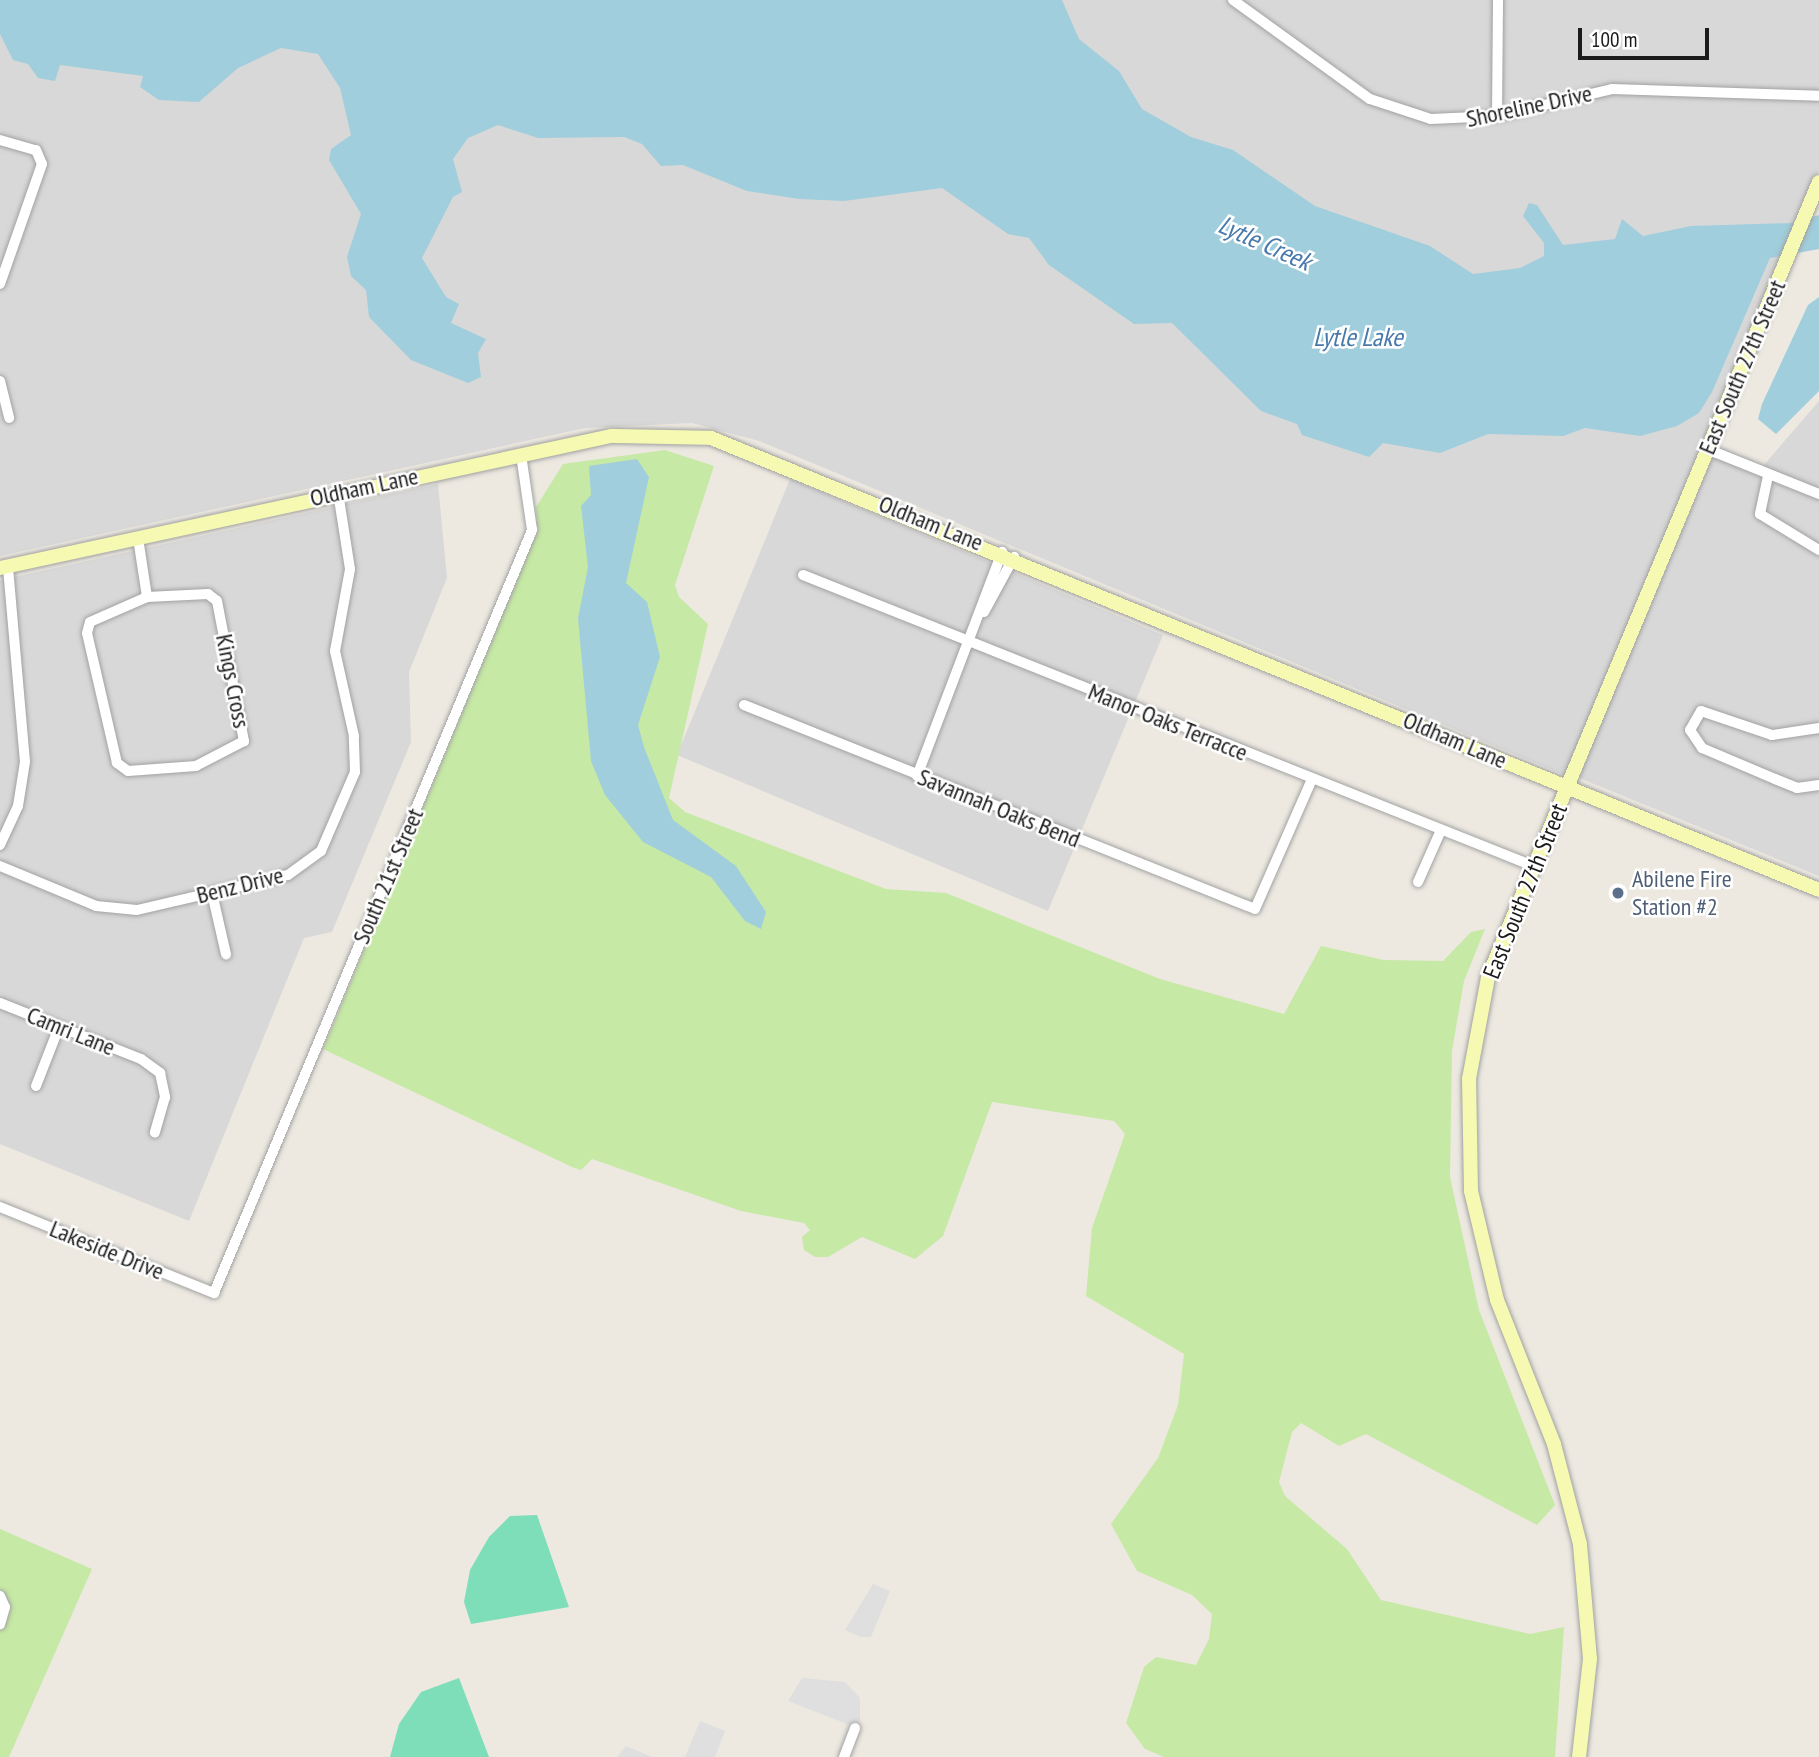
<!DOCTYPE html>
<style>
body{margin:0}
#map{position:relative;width:1819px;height:1757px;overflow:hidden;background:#ede9e1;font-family:"PT Sans Narrow",sans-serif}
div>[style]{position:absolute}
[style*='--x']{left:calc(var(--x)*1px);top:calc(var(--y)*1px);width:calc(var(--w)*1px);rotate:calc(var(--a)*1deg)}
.residential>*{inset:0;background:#d9d8d8}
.grass>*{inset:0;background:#c6e9a5}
.pitch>*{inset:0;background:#7ddeb9}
.parking>*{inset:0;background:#dfdfdf}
.water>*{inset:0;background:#a0cedc}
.roads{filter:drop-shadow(0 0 2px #a2a2a2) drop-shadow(0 0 2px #a2a2a2)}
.minor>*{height:10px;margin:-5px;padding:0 5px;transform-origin:5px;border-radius:5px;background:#fff}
.secondary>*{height:14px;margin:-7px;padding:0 7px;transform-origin:7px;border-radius:7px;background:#f5f9b2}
.dots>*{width:19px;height:19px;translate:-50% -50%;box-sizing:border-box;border:4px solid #fff;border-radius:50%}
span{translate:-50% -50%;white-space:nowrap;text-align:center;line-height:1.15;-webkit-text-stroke:5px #fff;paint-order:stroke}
.street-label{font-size:24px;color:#1b1b1b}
.service-label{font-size:24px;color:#4e5e75}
.left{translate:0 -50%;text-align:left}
.water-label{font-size:26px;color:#4879ab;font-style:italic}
.scale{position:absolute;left:1578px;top:28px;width:131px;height:32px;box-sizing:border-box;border:4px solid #1b1b1b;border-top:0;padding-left:9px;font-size:21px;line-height:24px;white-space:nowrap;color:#1b1b1b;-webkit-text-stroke:5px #fff;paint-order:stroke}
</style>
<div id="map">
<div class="residential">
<i style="clip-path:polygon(0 0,1819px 0,1819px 170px,1567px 776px,759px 441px,692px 423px,585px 428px,0 556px)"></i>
<i style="clip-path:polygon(1819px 401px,1819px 876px,1577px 777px,1717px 447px,1763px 466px)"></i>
<i style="clip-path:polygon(790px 479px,1163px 635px,1048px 911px,677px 755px)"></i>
<i style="clip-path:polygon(438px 484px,447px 578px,409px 672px,411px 742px,332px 932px,304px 938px,189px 1221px,0 1144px,0 580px)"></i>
</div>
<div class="grass">
<i style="clip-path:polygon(665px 450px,714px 466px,675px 585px,679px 597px,708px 624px,669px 798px,685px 812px,886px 889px,946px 893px,1160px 979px,1284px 1014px,1321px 946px,1384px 960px,1443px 961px,1471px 932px,1485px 929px,1464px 981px,1452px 1051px,1450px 1177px,1479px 1310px,1555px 1505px,1537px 1525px,1366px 1434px,1339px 1446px,1301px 1423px,1292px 1432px,1279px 1482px,1285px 1496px,1347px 1549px,1381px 1600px,1530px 1634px,1564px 1627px,1555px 1757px,1164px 1757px,1145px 1749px,1126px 1723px,1144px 1667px,1156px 1657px,1196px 1665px,1209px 1639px,1212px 1614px,1192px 1595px,1137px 1571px,1111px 1524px,1158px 1458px,1178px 1405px,1184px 1354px,1086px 1296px,1092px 1228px,1125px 1134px,1114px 1121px,992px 1102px,943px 1236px,915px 1259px,862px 1237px,828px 1257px,815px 1257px,804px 1250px,802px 1237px,810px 1230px,804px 1223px,741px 1211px,592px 1159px,581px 1170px,572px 1167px,323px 1049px,537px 531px,536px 507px,563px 464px)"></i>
<i style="clip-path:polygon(0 1529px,92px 1569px,9px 1757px,0 1757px)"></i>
</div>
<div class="pitch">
<i style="clip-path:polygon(537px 1515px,569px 1607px,471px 1624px,464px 1602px,470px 1570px,489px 1537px,510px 1516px)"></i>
<i style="clip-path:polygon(459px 1678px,489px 1757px,390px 1757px,399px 1724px,421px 1692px)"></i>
</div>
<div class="parking">
<i style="clip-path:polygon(873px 1584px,890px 1591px,871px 1637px,861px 1637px,845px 1630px)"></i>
<i style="clip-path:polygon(802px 1678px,845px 1682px,860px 1698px,860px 1729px,788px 1701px)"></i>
<i style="clip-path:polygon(700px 1721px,725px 1731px,715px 1757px,685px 1757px)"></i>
<i style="clip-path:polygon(626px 1746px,652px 1757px,617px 1757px)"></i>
</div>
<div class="water">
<i style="clip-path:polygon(0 0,1062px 0,1079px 39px,1119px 71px,1142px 109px,1191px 137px,1233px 150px,1315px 206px,1430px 246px,1473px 274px,1520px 268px,1544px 256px,1544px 243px,1523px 216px,1529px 203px,1537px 205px,1563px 245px,1615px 239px,1622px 219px,1643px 236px,1691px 226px,1791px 223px,1819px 215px,1819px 249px,1770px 258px,1712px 392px,1699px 413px,1677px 426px,1640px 436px,1585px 428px,1563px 436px,1488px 434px,1440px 453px,1383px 443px,1369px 457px,1302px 435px,1297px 424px,1261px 411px,1172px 323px,1134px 324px,1049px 265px,1029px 238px,1008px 234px,942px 188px,844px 201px,799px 199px,747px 191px,683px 165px,661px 166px,642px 144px,624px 137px,538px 138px,498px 125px,468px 138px,453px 159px,462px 192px,453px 197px,422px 258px,446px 297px,459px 304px,451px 323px,486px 339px,478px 353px,481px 377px,468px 383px,411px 360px,369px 317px,366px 290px,351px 276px,347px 257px,361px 214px,329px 160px,331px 149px,351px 135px,340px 88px,318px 54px,281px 48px,238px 68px,199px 102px,159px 100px,140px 87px,143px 76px,60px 65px,55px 81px,38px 78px,28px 64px,13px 60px,0 34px)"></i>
<i style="clip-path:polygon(1819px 297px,1819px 391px,1776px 434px,1758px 419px,1762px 404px,1808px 305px)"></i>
<i style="clip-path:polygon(637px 459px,649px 477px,626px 583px,647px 602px,660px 657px,638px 725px,644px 747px,673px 820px,736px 866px,766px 912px,761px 929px,745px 921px,711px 877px,643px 842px,605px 795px,591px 761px,578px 618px,588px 567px,581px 506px,591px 495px,589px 466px)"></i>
</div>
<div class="roads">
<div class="minor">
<i style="--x:1233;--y:0;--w:169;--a:35.9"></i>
<i style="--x:1370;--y:99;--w:64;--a:18.2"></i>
<i style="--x:1431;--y:119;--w:66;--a:-2.6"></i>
<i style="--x:1497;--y:116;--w:118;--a:-13.2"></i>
<i style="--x:1612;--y:89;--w:207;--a:1.9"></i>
<i style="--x:1497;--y:116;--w:116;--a:-89.5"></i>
<i style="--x:0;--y:140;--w:37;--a:16"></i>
<i style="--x:36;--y:150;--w:15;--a:67"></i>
<i style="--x:42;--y:164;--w:127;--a:109.3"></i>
<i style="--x:0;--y:381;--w:38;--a:76"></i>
<i style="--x:1707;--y:449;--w:121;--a:21.9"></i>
<i style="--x:1768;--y:476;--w:39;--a:102"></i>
<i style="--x:1760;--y:514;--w:69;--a:31.4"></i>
<i style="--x:138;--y:538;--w:60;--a:81.3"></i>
<i style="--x:803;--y:575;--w:786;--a:21.73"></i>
<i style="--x:208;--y:594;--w:11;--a:38"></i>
<i style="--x:217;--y:601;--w:143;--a:79.1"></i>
<i style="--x:244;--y:741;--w:54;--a:152.5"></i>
<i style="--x:196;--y:766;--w:68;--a:175.8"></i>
<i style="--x:128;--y:771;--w:14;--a:-144"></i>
<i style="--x:117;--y:763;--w:133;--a:-103"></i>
<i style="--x:87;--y:633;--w:11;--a:-75"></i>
<i style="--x:90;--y:622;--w:62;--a:-23.7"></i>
<i style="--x:147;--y:597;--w:61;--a:-2.8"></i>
<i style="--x:984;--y:612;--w:63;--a:-61.4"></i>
<i style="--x:744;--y:705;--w:550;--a:21.76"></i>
<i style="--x:1255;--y:909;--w:142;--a:-66.3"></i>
<i style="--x:1819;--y:728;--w:48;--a:171.5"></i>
<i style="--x:1772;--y:735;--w:75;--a:-161.3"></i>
<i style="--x:1701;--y:711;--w:22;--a:120"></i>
<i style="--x:1690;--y:730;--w:22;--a:56"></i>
<i style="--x:1702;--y:748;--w:79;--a:23"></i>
<i style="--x:1775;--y:779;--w:24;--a:22"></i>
<i style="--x:1797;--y:788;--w:22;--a:-8"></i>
<i style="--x:917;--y:776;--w:240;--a:-69.2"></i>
<i style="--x:0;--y:845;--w:43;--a:-65.2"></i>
<i style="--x:18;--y:806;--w:45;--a:-81"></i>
<i style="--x:25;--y:762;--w:196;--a:-95"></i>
<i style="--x:0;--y:866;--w:104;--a:22.6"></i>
<i style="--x:96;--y:906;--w:41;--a:5.6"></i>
<i style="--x:137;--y:910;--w:155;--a:-13.1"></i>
<i style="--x:288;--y:875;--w:41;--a:-36"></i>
<i style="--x:321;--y:851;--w:86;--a:-66.7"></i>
<i style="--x:355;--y:772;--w:36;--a:-92"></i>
<i style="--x:354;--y:736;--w:87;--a:-102.6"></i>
<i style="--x:335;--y:651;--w:83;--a:-79.6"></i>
<i style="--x:350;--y:569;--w:78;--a:-98.9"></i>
<i style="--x:1418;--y:882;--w:57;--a:-66.1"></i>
<i style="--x:212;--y:893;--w:63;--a:77.1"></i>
<i style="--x:0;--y:1003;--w:152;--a:21.7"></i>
<i style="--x:141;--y:1059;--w:24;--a:36"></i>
<i style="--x:160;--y:1073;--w:25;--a:78"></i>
<i style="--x:165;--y:1097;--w:37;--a:106"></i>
<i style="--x:36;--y:1086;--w:63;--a:-68.7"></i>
<i style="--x:0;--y:1207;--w:231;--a:21.9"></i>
<i style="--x:214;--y:1293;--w:827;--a:-67.37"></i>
<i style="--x:532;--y:530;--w:76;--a:-98.3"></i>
<i style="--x:0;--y:1596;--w:12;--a:66"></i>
<i style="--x:5;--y:1607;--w:18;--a:106"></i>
<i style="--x:844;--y:1757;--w:31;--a:-69"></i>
</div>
<div class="secondary">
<i style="--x:0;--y:568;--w:625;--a:-12.19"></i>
<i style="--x:611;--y:436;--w:100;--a:1.1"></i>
<i style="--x:711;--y:438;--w:1197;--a:22.19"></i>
<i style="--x:1579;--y:1757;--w:99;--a:-83.6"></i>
<i style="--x:1590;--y:1659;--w:115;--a:-95"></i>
<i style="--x:1580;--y:1544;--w:103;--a:-104.6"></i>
<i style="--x:1554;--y:1444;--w:155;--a:-111.6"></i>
<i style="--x:1497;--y:1300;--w:112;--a:-103.4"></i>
<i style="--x:1471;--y:1191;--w:112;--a:-91"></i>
<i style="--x:1469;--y:1079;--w:104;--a:-79.4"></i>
<i style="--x:1488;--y:977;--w:861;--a:-67.4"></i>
</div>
</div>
<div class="dots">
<i style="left:1618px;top:893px;background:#5c6f8a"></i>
</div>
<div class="street-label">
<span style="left:1529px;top:106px;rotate:-12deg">Shoreline Drive</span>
<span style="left:1742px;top:367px;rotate:-67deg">East South 27th Street</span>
<span style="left:364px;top:487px;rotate:-12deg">Oldham Lane</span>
<span style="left:931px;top:523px;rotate:22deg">Oldham Lane</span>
<span style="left:233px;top:681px;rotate:79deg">Kings Cross</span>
<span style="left:1168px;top:722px;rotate:22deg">Manor Oaks Terracce</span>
<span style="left:1455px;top:740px;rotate:23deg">Oldham Lane</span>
<span style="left:999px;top:808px;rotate:22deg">Savannah Oaks Bend</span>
<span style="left:388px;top:876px;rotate:-67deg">South 21st Street</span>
<span style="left:240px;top:885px;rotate:-14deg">Benz Drive</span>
<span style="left:1525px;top:891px;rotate:-68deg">East South 27th Street</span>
<span style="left:71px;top:1031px;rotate:22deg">Camri Lane</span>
<span style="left:107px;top:1250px;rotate:22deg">Lakeside Drive</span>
</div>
<div class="service-label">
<span class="left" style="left:1632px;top:893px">Abilene Fire<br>Station #2</span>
</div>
<div class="water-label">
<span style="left:1265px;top:243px;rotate:24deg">Lytle Creek</span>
<span style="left:1358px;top:337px">Lytle Lake</span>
</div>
<div class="scale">100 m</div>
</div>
